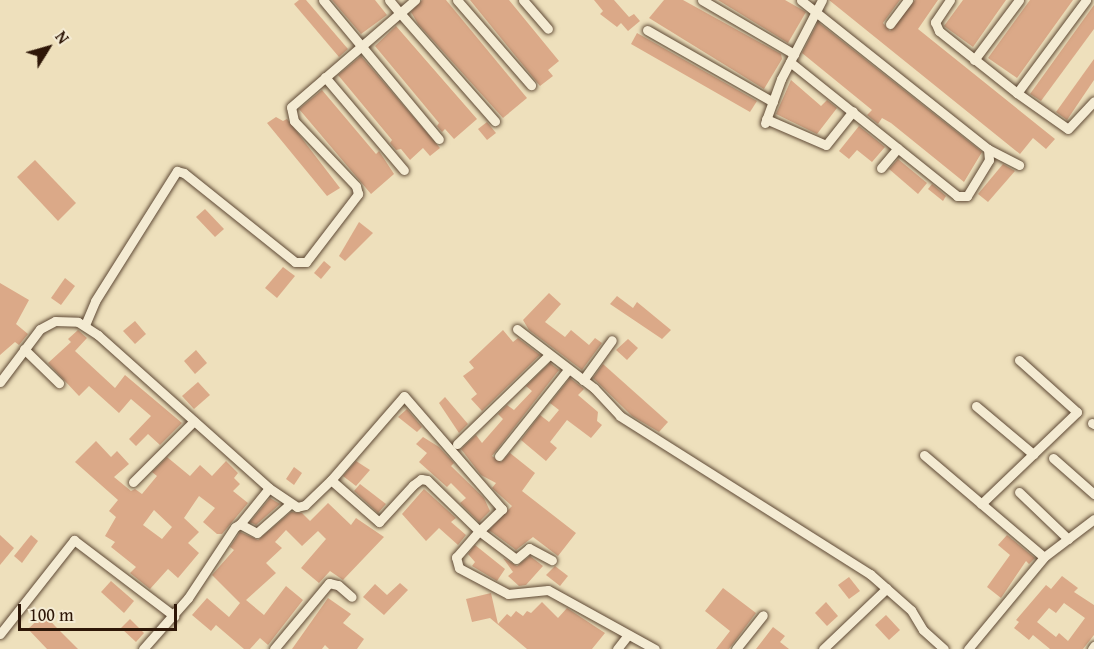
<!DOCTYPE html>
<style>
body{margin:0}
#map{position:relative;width:1094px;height:649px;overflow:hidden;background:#eee0bc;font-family:"Gentium Book Plus",serif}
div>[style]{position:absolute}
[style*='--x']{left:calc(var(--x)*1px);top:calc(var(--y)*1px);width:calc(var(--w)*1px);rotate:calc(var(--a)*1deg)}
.building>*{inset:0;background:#dba988}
.roads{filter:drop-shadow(0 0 2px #5e4935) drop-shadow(0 0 2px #5e4935)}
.street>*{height:9px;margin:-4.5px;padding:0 4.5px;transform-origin:4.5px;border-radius:4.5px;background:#f4ebd3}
span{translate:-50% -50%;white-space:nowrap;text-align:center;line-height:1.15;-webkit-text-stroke:6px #f4ebd3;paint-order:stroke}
.north{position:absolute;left:18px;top:18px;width:60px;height:60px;-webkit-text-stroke:4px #f4ebd3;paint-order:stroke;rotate:53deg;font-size:16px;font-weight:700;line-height:24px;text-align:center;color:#2e1708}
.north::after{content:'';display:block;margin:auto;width:21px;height:27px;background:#2e1708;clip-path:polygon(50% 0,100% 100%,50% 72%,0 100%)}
.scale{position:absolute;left:18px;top:604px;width:159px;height:27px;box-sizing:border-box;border:3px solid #2e1708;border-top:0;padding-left:8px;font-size:18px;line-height:21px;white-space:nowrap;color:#2e1708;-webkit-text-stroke:4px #f4ebd3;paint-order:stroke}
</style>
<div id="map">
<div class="building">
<i style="clip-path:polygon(299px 0,306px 0,348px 49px,339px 57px,294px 4px)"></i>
<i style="clip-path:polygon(332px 0,375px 0,387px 15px,361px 34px)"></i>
<i style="clip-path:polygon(422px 0,446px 0,527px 98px,503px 118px,418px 24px,411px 12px)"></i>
<i style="clip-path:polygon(470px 0,509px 0,559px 61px,548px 70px,553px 76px,540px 86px)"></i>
<i style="clip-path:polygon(594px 0,614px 0,629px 17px,634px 14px,640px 21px,628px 31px,621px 23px,617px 27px,600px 14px,603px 11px)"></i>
<i style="clip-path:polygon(664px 0,683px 0,781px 54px,782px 59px,764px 89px,649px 18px)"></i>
<i style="clip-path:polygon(718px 0,785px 0,806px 12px,788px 43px)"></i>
<i style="clip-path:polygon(829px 0,900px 0,883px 23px,890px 31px,915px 0,938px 0,918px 29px,1055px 139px,1046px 149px,1033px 138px,1020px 154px)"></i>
<i style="clip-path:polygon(963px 0,1006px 0,973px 47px,944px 26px)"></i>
<i style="clip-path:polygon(1030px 0,1073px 0,1017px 78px,988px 58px)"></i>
<i style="clip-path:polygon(1094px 5px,1094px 29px,1041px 101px,1030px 94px)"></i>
<i style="clip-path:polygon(818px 22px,982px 152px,964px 182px,891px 123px,882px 118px,878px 124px,867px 115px,872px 110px,802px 53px)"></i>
<i style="clip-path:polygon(396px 26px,477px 119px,454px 139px,445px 129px,442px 132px,437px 126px,439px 123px,375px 46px)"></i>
<i style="clip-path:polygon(637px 33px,757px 101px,750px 112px,631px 44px)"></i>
<i style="clip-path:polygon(361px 56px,440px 148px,430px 156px,423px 148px,410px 160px,401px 149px,396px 150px,390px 143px,392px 140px,338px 75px)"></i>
<i style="clip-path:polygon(1094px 59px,1094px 80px,1067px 120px,1056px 112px)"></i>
<i style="clip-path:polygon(791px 80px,821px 106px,827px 100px,837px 108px,817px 134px,776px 114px)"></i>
<i style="clip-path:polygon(322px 90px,376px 154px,379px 151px,394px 174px,371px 194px,299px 109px)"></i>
<i style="clip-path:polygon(276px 117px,283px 121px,287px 119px,340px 188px,327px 196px,267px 123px)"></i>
<i style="clip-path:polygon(487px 122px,496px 133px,487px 140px,478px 129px)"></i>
<i style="clip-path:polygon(859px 126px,885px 147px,872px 162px,857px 150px,849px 159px,839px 151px)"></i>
<i style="clip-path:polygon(898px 159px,927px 183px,918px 194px,889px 169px)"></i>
<i style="clip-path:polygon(35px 160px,76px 203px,58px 221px,17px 177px)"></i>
<i style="clip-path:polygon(1003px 164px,1015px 171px,988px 202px,978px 194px)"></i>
<i style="clip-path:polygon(932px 184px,946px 196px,943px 201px,928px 189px)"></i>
<i style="clip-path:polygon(205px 209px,224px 229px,215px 237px,196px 217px)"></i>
<i style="clip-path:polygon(359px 222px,373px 233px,345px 261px,339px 256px)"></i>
<i style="clip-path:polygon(324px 261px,331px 267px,321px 279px,314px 273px)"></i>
<i style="clip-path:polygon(283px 267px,295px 276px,277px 298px,265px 288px)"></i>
<i style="clip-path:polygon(65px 278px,75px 286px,61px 305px,51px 298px)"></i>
<i style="clip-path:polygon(0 283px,29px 300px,16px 324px,28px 334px,19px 345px,15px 342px,0 355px)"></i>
<i style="clip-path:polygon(549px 293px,561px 304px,545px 322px,565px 337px,571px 330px,589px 345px,595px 338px,602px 343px,582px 370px,529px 330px,523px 320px)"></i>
<i style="clip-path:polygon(617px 296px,633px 308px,637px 302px,671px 330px,662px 339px,610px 304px)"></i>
<i style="clip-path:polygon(135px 321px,146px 334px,135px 344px,123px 331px)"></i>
<i style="clip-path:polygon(78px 330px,87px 338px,75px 351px,115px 388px,125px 375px,182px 423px,160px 445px,148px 434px,136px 446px,129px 439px,151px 416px,131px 399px,119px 413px,89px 386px,79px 396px,48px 363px,71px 342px,68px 339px)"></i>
<i style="clip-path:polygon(503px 330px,513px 342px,518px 338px,540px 355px,482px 411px,471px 399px,477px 394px,463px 376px,474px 368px,469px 362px)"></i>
<i style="clip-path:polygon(628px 339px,638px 348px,627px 360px,616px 350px)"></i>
<i style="clip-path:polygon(196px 350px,207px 363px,195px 374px,184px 361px)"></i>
<i style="clip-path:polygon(550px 363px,559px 370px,492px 456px,501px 462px,510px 453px,535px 473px,522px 491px,576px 533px,558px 556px,533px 537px,516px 550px,489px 530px,512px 506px,492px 488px,496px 483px,481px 475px,461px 449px,476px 435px,482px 443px,503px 419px,498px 414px,507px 405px,514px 410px,532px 391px,526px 386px)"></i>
<i style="clip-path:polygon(603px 364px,668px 422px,659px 432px,632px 416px,593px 378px)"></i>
<i style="clip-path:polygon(570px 378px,584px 389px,578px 395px,598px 412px,597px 421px,602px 425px,591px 438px,567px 420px,550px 442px,557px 448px,546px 461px,521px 440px,540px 415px,549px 422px,559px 410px,550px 403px)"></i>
<i style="clip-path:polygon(198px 382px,210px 395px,194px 409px,182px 396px)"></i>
<i style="clip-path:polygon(445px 397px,468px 424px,459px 433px,439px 403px)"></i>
<i style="clip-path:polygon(407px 409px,422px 427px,417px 432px,398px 417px)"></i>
<i style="clip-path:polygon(423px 437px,439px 447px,454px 463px,451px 466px,484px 498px,490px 511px,479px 522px,460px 503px,466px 498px,451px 483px,447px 487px,419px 462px,427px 453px,416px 444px)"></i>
<i style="clip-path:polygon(evenodd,96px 441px,111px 457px,117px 451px,129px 464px,114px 477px,131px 491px,135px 489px,142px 494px,157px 476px,152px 472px,167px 457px,190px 476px,200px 465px,212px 476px,226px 461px,238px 473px,234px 478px,240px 484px,233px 491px,248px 503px,222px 534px,217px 534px,203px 522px,215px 508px,199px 496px,184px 518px,199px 532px,188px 543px,199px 553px,178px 578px,168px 569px,150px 589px,130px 573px,136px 567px,111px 547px,115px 542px,105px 536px,116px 517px,109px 511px,118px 500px,75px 462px,96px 441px,154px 510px,172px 527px,162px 539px,143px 525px,154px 510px)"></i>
<i style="clip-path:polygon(356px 461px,370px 470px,356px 486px,343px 476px)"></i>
<i style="clip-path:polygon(294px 467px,302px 473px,294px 485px,286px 479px)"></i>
<i style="clip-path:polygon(360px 484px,386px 504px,378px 513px,354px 491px)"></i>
<i style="clip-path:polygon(424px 489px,456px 518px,451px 522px,466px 535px,458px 545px,439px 528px,426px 541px,402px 514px)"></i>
<i style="clip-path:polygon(270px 498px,280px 504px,256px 525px,250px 522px)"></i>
<i style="clip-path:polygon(328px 503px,351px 525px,356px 518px,384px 537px,343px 580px,330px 571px,319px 583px,301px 568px,326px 539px,318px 531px,302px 546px,286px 530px,275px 542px,282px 548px,266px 563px,276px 573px,246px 600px,264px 615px,286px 586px,303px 600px,268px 645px,260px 638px,250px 649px,244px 649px,216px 625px,211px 631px,192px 615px,207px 598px,229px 617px,240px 603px,212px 575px,234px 550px,230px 547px,240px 532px,258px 540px,291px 512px,302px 513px,310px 521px)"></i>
<i style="clip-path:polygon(0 535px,14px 548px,0 565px)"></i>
<i style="clip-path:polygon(31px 535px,38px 541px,22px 563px,14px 556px)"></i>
<i style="clip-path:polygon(1007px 535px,1035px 558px,1029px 564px,1026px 561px,1001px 598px,987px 587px,1010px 555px,998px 545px)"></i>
<i style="clip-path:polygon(475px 545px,505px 569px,497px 581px,472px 566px,475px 562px,468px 554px)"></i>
<i style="clip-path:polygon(530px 556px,543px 566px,526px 585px,519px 586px,508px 576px,513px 572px,503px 558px,517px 566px)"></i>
<i style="clip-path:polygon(555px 566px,568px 576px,560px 586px,546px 575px)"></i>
<i style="clip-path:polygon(evenodd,1062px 576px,1078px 588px,1074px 592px,1094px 605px,1094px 635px,1083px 649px,1050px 649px,1033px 635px,1029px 640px,1014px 628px,1019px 622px,1016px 620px,1046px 585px,1051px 589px,1062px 576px,1064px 603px,1085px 618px,1068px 641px,1059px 633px,1056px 637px,1037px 622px,1049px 608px,1056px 613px,1064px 603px)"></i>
<i style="clip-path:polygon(849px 577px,860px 591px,849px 599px,838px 585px)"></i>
<i style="clip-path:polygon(111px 581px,134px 601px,124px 613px,101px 592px)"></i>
<i style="clip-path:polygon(400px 583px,408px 590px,384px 615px,363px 597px,375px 584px,387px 595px)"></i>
<i style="clip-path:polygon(723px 588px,756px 613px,729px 649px,716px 649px,730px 631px,705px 611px)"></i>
<i style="clip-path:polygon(491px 593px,498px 624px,507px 614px,511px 617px,516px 611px,523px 616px,527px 611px,531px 613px,542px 602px,558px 618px,567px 608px,605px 633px,592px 649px,527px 649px,490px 618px,472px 622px,466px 599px)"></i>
<i style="clip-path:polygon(328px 598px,351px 614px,343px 623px,364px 639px,357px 649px,329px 649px,325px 645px,322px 649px,292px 649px)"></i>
<i style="clip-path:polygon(826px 602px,838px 616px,827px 626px,815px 613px)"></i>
<i style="clip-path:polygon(44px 614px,55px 626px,78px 649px,47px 649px,28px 629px)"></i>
<i style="clip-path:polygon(886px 615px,900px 630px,889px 640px,875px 625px)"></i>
<i style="clip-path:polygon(130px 619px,144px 633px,136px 642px,121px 628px)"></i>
<i style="clip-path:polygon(773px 627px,785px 636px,780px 642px,789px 649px,756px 649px)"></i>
</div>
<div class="roads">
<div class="street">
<i style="--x:323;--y:0;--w:181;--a:50.2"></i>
<i style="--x:389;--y:0;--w:17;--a:50"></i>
<i style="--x:400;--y:13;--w:20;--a:-41"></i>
<i style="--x:457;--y:0;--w:113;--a:49"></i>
<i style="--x:523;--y:0;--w:38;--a:49"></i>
<i style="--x:702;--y:0;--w:107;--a:30.4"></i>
<i style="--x:950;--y:0;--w:27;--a:124"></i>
<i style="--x:935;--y:22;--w:10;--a:66"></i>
<i style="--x:939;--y:31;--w:100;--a:38.5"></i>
<i style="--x:1017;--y:93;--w:62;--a:35.2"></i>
<i style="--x:1068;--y:129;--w:38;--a:-47"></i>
<i style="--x:890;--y:24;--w:30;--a:-53"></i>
<i style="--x:647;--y:30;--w:145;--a:29.7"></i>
<i style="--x:974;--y:60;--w:75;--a:-53.1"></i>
<i style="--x:790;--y:62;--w:214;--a:38.7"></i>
<i style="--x:957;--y:196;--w:10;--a:0"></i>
<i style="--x:967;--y:196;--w:42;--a:-58.6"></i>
<i style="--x:989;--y:160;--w:11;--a:-95"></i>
<i style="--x:988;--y:149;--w:239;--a:-141.5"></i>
<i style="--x:325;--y:77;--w:122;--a:49.7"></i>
<i style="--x:1017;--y:93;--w:116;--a:-53.4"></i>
<i style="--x:766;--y:119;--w:65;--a:23.4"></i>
<i style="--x:826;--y:145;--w:43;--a:-51.5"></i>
<i style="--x:765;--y:123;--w:47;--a:-70"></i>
<i style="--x:781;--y:79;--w:89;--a:-62.6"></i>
<i style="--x:988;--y:149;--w:35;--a:27"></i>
<i style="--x:881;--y:168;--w:26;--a:-50"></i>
<i style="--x:85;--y:325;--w:26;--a:-67"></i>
<i style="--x:95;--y:301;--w:154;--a:-57.8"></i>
<i style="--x:177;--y:171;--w:7;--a:16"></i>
<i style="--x:184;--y:173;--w:142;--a:38.7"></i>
<i style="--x:295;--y:262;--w:11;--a:0"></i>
<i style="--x:306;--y:262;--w:86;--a:-52.6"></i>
<i style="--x:358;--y:194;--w:8;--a:-104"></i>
<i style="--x:356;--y:186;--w:90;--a:-133.6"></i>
<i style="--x:294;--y:121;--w:14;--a:-102"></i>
<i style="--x:291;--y:107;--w:144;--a:-40.8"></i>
<i style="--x:400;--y:13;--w:144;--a:48.7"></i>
<i style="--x:517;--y:329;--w:97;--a:37.5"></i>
<i style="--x:594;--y:388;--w:38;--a:47"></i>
<i style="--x:620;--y:416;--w:296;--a:32.3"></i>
<i style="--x:870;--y:574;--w:55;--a:41.3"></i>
<i style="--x:911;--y:610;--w:23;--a:59"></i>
<i style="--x:923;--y:630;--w:28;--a:42"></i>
<i style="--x:24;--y:349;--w:49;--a:44.2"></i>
<i style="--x:583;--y:380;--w:49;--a:-54.1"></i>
<i style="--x:0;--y:382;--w:66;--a:-53"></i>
<i style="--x:40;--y:329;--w:17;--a:-28"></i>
<i style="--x:55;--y:321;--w:23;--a:2"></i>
<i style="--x:78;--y:322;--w:24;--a:33"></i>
<i style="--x:98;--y:335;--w:229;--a:41.8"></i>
<i style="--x:269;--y:488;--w:34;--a:34"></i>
<i style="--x:297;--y:507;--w:8;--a:-14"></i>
<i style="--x:305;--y:505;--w:36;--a:-44"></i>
<i style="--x:331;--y:480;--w:111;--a:-49"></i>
<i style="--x:404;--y:396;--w:150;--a:49.1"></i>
<i style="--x:502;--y:509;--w:32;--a:136"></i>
<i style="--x:479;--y:531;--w:46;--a:37.1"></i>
<i style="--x:516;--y:559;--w:17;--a:-40"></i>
<i style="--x:529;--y:548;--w:26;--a:28"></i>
<i style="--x:976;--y:406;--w:75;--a:40.1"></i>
<i style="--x:1092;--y:423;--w:2;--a:27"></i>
<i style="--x:457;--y:444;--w:128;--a:-44.1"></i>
<i style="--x:924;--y:455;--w:157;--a:40.4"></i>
<i style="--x:499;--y:456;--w:110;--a:-51.3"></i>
<i style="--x:1053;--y:458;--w:55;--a:41.3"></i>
<i style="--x:331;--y:480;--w:64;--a:41.2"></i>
<i style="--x:379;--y:522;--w:50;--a:-47.4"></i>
<i style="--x:413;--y:485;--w:10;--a:-37"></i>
<i style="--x:421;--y:479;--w:6;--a:9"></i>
<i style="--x:427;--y:480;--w:73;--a:44.4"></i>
<i style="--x:479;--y:531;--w:35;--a:131"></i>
<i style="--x:456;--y:557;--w:11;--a:75"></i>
<i style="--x:459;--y:568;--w:55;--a:28"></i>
<i style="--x:508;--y:594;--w:40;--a:-5.7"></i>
<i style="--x:548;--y:590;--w:122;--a:28.9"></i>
<i style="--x:133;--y:482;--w:86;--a:-45"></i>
<i style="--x:1019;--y:492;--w:68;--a:43.8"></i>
<i style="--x:981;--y:504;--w:133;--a:-43.8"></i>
<i style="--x:1077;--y:412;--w:78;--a:-138.1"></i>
<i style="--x:240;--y:524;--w:46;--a:-51.1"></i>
<i style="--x:0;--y:634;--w:120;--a:-51.8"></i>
<i style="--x:74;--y:540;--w:126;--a:37.2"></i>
<i style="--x:143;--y:649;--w:68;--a:-48.6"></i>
<i style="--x:188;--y:598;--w:85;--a:-56.5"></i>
<i style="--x:235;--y:527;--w:6;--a:-31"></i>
<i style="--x:240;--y:524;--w:19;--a:28"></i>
<i style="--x:257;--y:533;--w:44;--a:-41.3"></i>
<i style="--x:274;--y:649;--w:86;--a:-50.2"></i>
<i style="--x:329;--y:583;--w:9;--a:13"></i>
<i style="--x:338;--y:585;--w:18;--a:41"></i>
<i style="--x:617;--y:649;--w:18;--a:-52"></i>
<i style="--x:736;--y:649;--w:43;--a:-51.5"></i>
<i style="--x:823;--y:649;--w:88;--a:-43.6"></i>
<i style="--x:968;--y:649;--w:119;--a:-50.4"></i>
<i style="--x:1044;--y:557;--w:63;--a:-37.2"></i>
<i style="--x:1092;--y:649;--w:4;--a:-56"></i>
</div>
</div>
<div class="north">N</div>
<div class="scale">100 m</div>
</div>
